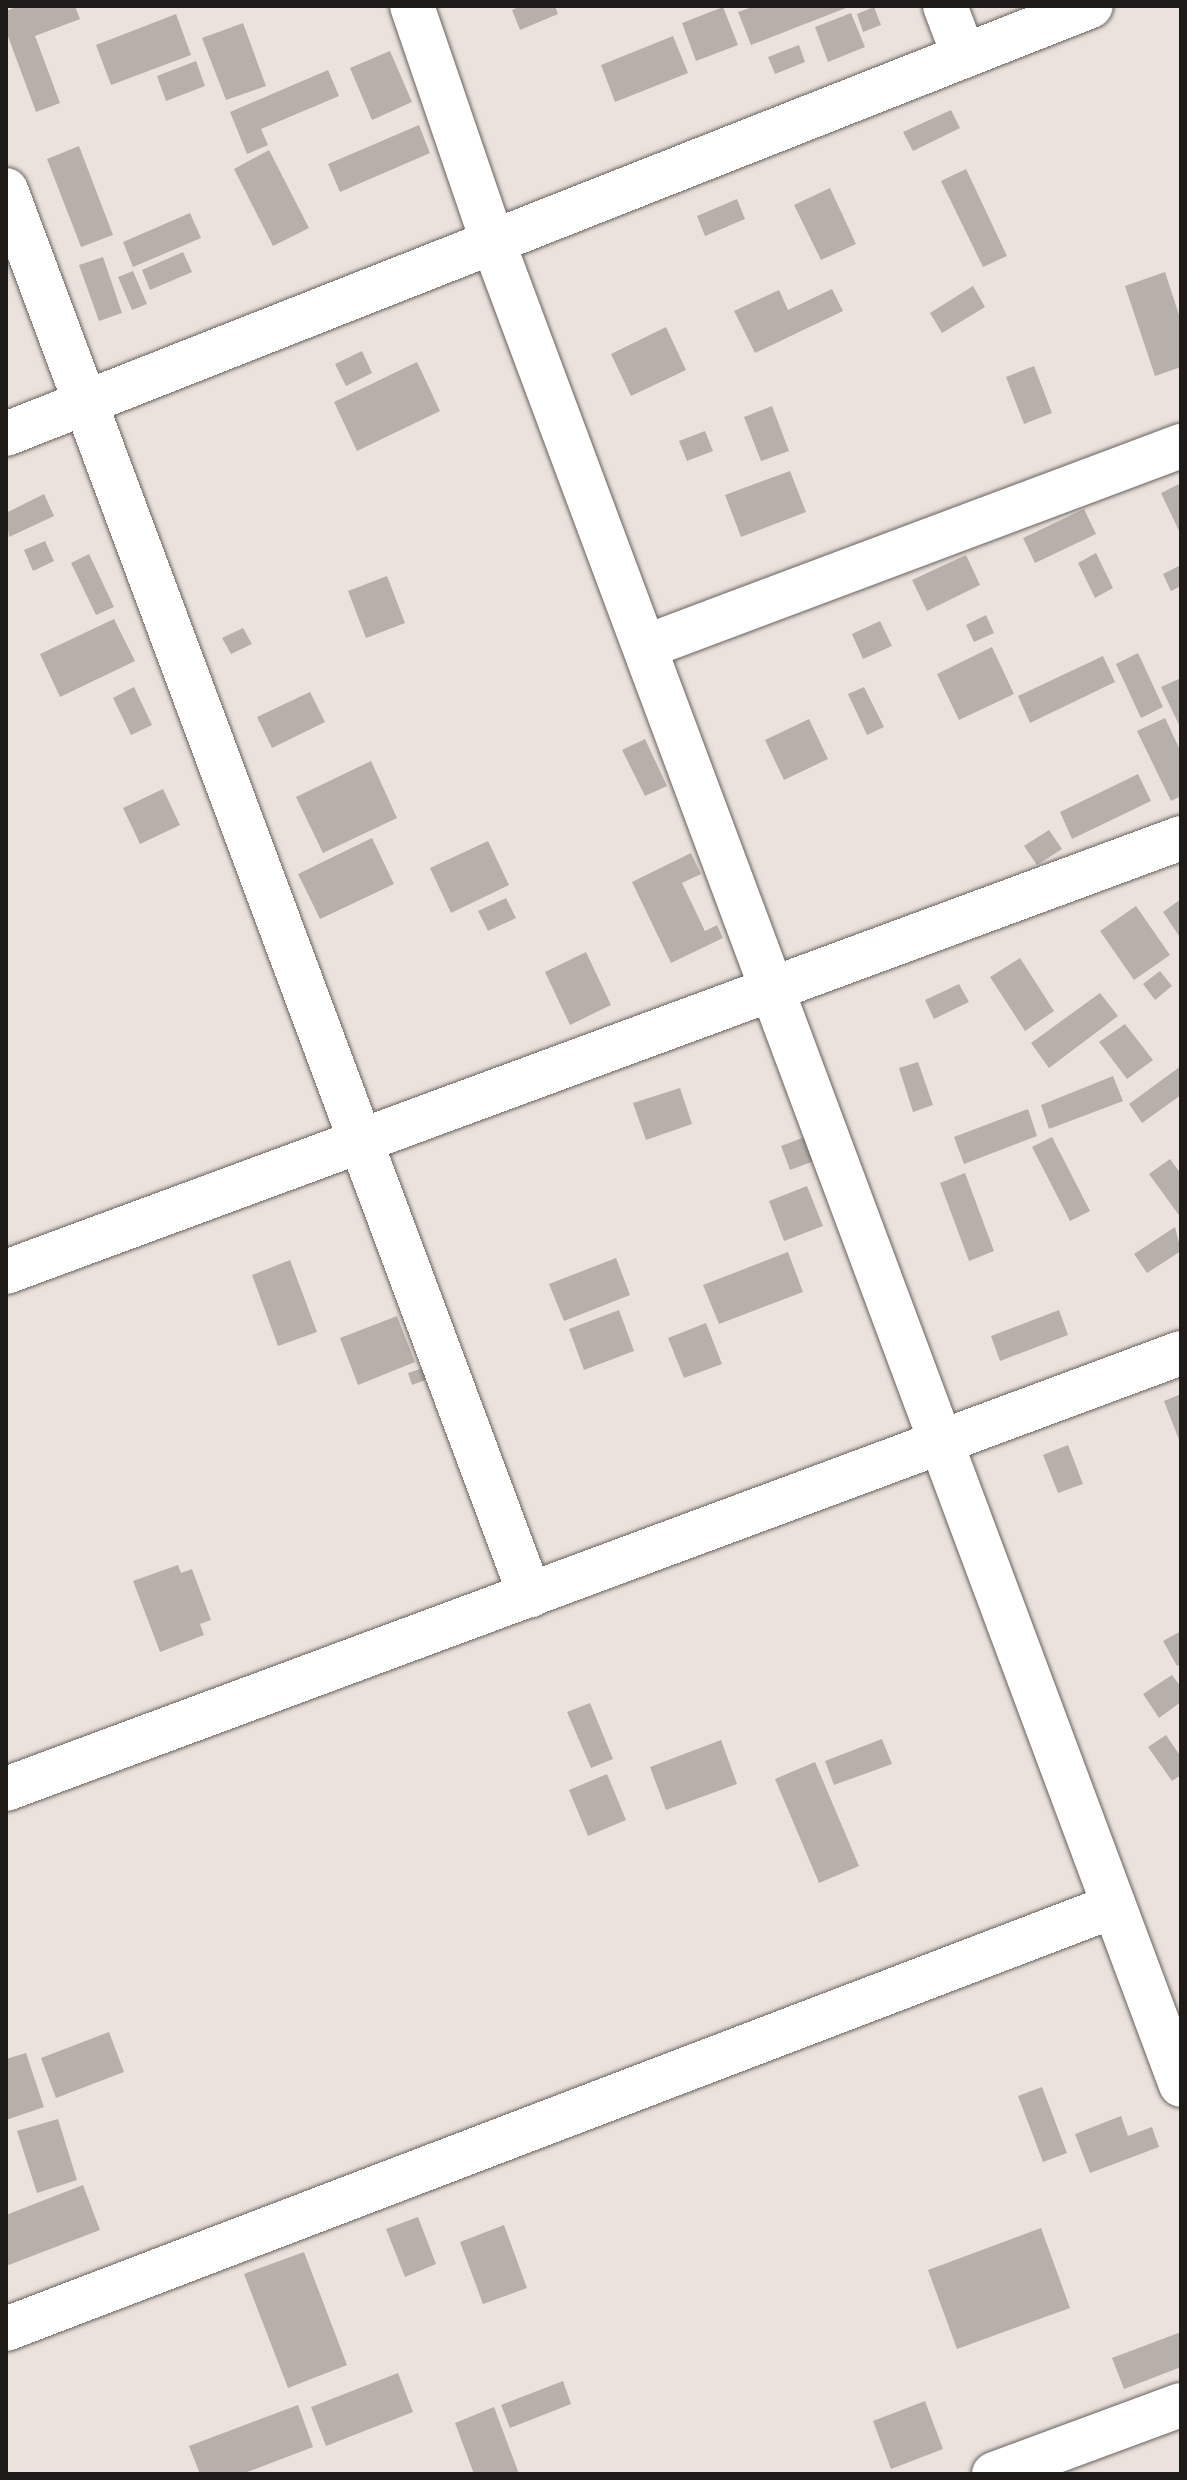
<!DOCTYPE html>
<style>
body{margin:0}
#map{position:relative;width:1187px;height:2480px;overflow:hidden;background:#ebe2dd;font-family:Commissioner,sans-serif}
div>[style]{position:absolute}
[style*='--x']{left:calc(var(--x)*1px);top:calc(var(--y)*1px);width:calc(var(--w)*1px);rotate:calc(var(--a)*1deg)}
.building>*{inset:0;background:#b7b0aa}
.roads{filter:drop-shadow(0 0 2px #68615d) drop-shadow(0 0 2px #68615d)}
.street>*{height:44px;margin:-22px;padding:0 22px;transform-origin:22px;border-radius:22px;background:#fff}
.primary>*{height:44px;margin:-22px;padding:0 22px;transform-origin:22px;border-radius:22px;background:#fff}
span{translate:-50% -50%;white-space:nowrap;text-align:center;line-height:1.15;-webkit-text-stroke:7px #f8efea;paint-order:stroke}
.frame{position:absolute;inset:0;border:8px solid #1d1a18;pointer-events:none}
</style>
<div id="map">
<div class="building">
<i style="clip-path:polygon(19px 6px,75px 6px,80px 19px,35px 36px,60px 103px,36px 112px,6px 31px,6px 11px)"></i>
<i style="clip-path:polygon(521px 6px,555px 6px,558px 14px,520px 30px,512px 10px)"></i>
<i style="clip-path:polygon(755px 6px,851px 6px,751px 45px,738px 12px)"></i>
<i style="clip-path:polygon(723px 7px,738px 45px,696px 61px,682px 23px)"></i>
<i style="clip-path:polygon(874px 7px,881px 25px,863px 32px,857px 14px)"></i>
<i style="clip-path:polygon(851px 13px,865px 47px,828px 62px,815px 27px)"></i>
<i style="clip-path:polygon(176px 14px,191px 55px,111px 85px,96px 45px)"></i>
<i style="clip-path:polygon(243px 23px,266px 86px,226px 100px,202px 38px)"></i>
<i style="clip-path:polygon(673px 36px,688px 73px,615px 102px,601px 65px)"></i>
<i style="clip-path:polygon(799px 45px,805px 62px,775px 74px,768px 57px)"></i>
<i style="clip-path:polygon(390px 51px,412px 102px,372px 120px,350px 68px)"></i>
<i style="clip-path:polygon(196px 61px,205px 86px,166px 101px,157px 76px)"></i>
<i style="clip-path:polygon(328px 70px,339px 96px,261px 129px,268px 145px,247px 154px,230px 112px)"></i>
<i style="clip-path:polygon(951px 110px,960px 128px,913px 151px,903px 132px)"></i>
<i style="clip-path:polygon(419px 125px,430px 153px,340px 192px,328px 164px)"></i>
<i style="clip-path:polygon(79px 146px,113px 235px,81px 247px,47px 159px)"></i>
<i style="clip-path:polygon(269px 150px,309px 228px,273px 246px,234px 169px)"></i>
<i style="clip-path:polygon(966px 169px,1007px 256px,983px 267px,941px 181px)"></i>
<i style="clip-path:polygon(830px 188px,856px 244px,821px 260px,794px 205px)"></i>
<i style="clip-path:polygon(737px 199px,745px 219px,705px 236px,697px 216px)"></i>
<i style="clip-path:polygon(190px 213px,201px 238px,133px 267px,123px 242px)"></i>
<i style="clip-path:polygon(183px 252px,192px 272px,150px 290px,142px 270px)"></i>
<i style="clip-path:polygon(103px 257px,122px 313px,99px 321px,79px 265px)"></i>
<i style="clip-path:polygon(133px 271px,147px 304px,132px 310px,118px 277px)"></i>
<i style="clip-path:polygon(1165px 272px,1181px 321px,1181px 367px,1155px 376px,1125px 286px)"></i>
<i style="clip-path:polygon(973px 286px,985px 307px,942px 333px,930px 313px)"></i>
<i style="clip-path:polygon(832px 289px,843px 311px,755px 353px,734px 311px,779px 290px,788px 310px)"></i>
<i style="clip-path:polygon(666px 327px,686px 370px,631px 396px,611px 354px)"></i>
<i style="clip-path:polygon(362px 351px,372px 373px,346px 386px,335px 364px)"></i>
<i style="clip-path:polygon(417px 362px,440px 411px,357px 451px,334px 402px)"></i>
<i style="clip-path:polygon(1034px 366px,1052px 413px,1024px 424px,1006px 377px)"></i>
<i style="clip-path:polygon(772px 406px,789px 451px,761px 461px,744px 417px)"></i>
<i style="clip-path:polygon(705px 431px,713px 451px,687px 461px,679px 441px)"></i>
<i style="clip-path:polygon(790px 471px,806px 512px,741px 537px,725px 495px)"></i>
<i style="clip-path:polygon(1181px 483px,1181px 535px,1161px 493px)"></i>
<i style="clip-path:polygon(44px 494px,54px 516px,9px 537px,6px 513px)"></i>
<i style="clip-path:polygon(1084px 509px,1096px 534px,1035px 563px,1023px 538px)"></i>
<i style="clip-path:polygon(45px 541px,54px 561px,33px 571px,24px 550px)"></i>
<i style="clip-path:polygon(1096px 553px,1113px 588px,1095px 598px,1078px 563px)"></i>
<i style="clip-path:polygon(89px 554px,114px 607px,96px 615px,71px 563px)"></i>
<i style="clip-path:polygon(966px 555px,980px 585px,927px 611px,912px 580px)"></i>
<i style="clip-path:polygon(1181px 565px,1181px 586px,1171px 591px,1163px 574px)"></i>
<i style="clip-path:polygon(387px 576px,405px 623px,366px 638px,348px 591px)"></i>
<i style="clip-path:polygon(986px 615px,994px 633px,974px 642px,966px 625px)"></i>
<i style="clip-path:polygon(114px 619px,135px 661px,60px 697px,40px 654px)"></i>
<i style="clip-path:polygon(880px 621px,892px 646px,863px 659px,852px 634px)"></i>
<i style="clip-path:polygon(243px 628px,252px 644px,231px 654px,222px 638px)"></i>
<i style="clip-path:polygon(992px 647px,1014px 694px,959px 720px,937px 674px)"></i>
<i style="clip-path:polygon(1138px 653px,1163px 707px,1141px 718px,1116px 664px)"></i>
<i style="clip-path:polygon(1103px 656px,1115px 682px,1030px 723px,1018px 696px)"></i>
<i style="clip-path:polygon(1181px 678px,1181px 729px,1161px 687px)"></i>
<i style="clip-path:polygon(134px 687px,152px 725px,131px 735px,113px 698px)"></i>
<i style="clip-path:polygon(864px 687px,884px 727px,867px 735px,848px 694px)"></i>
<i style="clip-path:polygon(310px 692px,325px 722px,272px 748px,257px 717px)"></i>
<i style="clip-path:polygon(1165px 718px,1181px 752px,1181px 796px,1171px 801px,1137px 731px)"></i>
<i style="clip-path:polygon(809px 719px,828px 759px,784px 780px,765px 740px)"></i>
<i style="clip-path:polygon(645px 739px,667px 786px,645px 796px,622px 750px)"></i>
<i style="clip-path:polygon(371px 761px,397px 818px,323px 853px,296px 797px)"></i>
<i style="clip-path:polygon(1138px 774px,1151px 801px,1072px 839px,1060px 812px)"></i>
<i style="clip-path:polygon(163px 789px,180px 825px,140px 844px,123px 808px)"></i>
<i style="clip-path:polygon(1049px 830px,1062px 849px,1037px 865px,1024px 846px)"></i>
<i style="clip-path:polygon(372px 838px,394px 884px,320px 919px,298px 874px)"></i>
<i style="clip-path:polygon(488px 841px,509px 885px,451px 913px,430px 868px)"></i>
<i style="clip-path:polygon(691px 853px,701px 874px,682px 883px,705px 931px,717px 925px,723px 938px,671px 963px,632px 882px)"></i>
<i style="clip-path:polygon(506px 898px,516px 918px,488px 931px,478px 911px)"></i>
<i style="clip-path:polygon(1181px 899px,1181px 934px,1179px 936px,1163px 912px)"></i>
<i style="clip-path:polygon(1136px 906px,1170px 955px,1134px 980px,1100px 931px)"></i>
<i style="clip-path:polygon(586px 952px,611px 1005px,570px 1025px,545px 972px)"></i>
<i style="clip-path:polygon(1020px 958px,1054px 1011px,1025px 1031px,990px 977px)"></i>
<i style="clip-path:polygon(1160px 971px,1172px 986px,1155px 1000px,1143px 984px)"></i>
<i style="clip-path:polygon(959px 984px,969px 1002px,934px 1019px,925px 1000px)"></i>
<i style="clip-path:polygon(1100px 993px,1118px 1016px,1049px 1068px,1031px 1043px)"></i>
<i style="clip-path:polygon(1125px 1024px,1153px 1060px,1127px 1079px,1099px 1042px)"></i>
<i style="clip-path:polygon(918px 1062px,933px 1105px,913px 1112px,899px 1068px)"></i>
<i style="clip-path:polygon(1181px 1066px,1181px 1095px,1142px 1123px,1129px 1104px)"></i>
<i style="clip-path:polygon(1113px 1076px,1123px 1101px,1049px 1129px,1041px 1105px)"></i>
<i style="clip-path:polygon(680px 1088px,692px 1124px,646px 1140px,633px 1103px)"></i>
<i style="clip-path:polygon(1028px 1109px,1037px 1136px,964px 1164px,954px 1137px)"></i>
<i style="clip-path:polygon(805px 1137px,814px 1161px,790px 1170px,781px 1146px)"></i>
<i style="clip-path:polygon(1052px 1137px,1090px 1211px,1070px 1221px,1032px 1147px)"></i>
<i style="clip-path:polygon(1170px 1159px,1181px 1174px,1181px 1218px,1149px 1174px)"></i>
<i style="clip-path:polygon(965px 1173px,994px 1251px,969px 1261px,940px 1183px)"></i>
<i style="clip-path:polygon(807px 1186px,823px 1226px,784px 1241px,769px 1201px)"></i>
<i style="clip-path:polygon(1175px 1227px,1181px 1251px,1147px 1273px,1134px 1254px)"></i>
<i style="clip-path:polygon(788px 1252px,803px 1292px,719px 1324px,703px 1285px)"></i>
<i style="clip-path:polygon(616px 1258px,630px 1295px,564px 1321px,549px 1284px)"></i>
<i style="clip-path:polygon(290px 1260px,317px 1332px,278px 1346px,252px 1275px)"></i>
<i style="clip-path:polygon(619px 1310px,634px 1351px,584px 1370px,569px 1329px)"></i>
<i style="clip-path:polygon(1059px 1310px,1068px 1335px,1000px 1361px,991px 1336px)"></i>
<i style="clip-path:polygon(397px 1316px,415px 1362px,358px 1385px,340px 1338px)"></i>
<i style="clip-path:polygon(706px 1323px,722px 1364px,684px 1378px,668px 1338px)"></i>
<i style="clip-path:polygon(426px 1367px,431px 1378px,412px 1385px,408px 1373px)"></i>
<i style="clip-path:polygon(1181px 1394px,1181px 1445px,1164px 1401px)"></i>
<i style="clip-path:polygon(1068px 1445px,1083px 1484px,1058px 1493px,1043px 1455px)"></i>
<i style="clip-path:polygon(178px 1565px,181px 1573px,192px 1569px,211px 1620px,200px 1624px,204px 1635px,160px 1652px,133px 1581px)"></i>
<i style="clip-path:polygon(1181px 1631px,1181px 1664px,1177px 1666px,1163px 1641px)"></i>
<i style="clip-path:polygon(1172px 1675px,1181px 1687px,1181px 1702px,1159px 1718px,1143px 1694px)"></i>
<i style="clip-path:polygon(590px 1703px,613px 1759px,591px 1768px,567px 1712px)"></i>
<i style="clip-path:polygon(1166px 1735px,1181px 1757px,1181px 1775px,1172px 1781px,1148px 1747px)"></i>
<i style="clip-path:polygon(882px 1739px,892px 1764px,834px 1785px,825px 1761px)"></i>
<i style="clip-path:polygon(721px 1740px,737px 1784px,666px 1810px,650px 1767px)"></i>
<i style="clip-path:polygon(815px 1762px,859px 1866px,819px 1883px,775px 1779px)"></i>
<i style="clip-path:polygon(607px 1774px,626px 1820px,588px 1836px,569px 1790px)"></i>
<i style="clip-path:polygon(109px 2032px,124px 2072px,56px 2098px,41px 2058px)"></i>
<i style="clip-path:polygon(26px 2053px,44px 2107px,6px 2120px,6px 2059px)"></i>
<i style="clip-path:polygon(1042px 2087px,1067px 2153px,1043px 2162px,1018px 2096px)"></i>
<i style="clip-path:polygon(1121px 2116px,1128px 2136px,1152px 2127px,1159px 2147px,1090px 2173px,1075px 2134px)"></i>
<i style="clip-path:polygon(58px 2119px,77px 2180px,37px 2193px,17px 2131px)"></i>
<i style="clip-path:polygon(83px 2185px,100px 2230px,6px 2266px,6px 2215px)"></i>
<i style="clip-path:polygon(418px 2217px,436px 2264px,405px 2277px,386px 2229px)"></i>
<i style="clip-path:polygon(504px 2225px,527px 2288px,483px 2304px,460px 2242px)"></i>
<i style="clip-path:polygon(1041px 2228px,1070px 2308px,957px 2349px,928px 2270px)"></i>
<i style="clip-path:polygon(304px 2252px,347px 2365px,288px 2388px,244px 2274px)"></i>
<i style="clip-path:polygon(1181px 2332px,1181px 2367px,1124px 2389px,1112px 2358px)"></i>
<i style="clip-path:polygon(398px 2373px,413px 2412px,326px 2446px,311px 2407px)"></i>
<i style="clip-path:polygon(563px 2381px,571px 2404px,510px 2428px,501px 2405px)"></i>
<i style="clip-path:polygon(925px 2401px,943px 2449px,891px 2469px,873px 2421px)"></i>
<i style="clip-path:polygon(298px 2405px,313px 2447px,242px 2474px,200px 2474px,189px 2446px)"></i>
<i style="clip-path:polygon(494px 2407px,519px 2474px,474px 2474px,455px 2423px)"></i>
</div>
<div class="roads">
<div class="street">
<i style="--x:412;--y:6;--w:250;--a:71.1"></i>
<i style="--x:493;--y:242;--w:1967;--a:69.53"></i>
<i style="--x:945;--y:6;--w:53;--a:69.2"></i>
<i style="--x:6;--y:190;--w:1500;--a:69.55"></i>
<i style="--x:645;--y:647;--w:572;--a:-20.56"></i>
<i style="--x:6;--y:1272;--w:1253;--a:-20.27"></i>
<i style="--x:6;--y:1789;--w:1253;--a:-20.36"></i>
<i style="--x:6;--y:2329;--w:1186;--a:-20.9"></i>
<i style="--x:994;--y:2474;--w:199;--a:-20.3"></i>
</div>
<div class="primary">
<i style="--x:6;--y:434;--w:1166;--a:-21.53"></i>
</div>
</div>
<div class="frame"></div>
</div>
